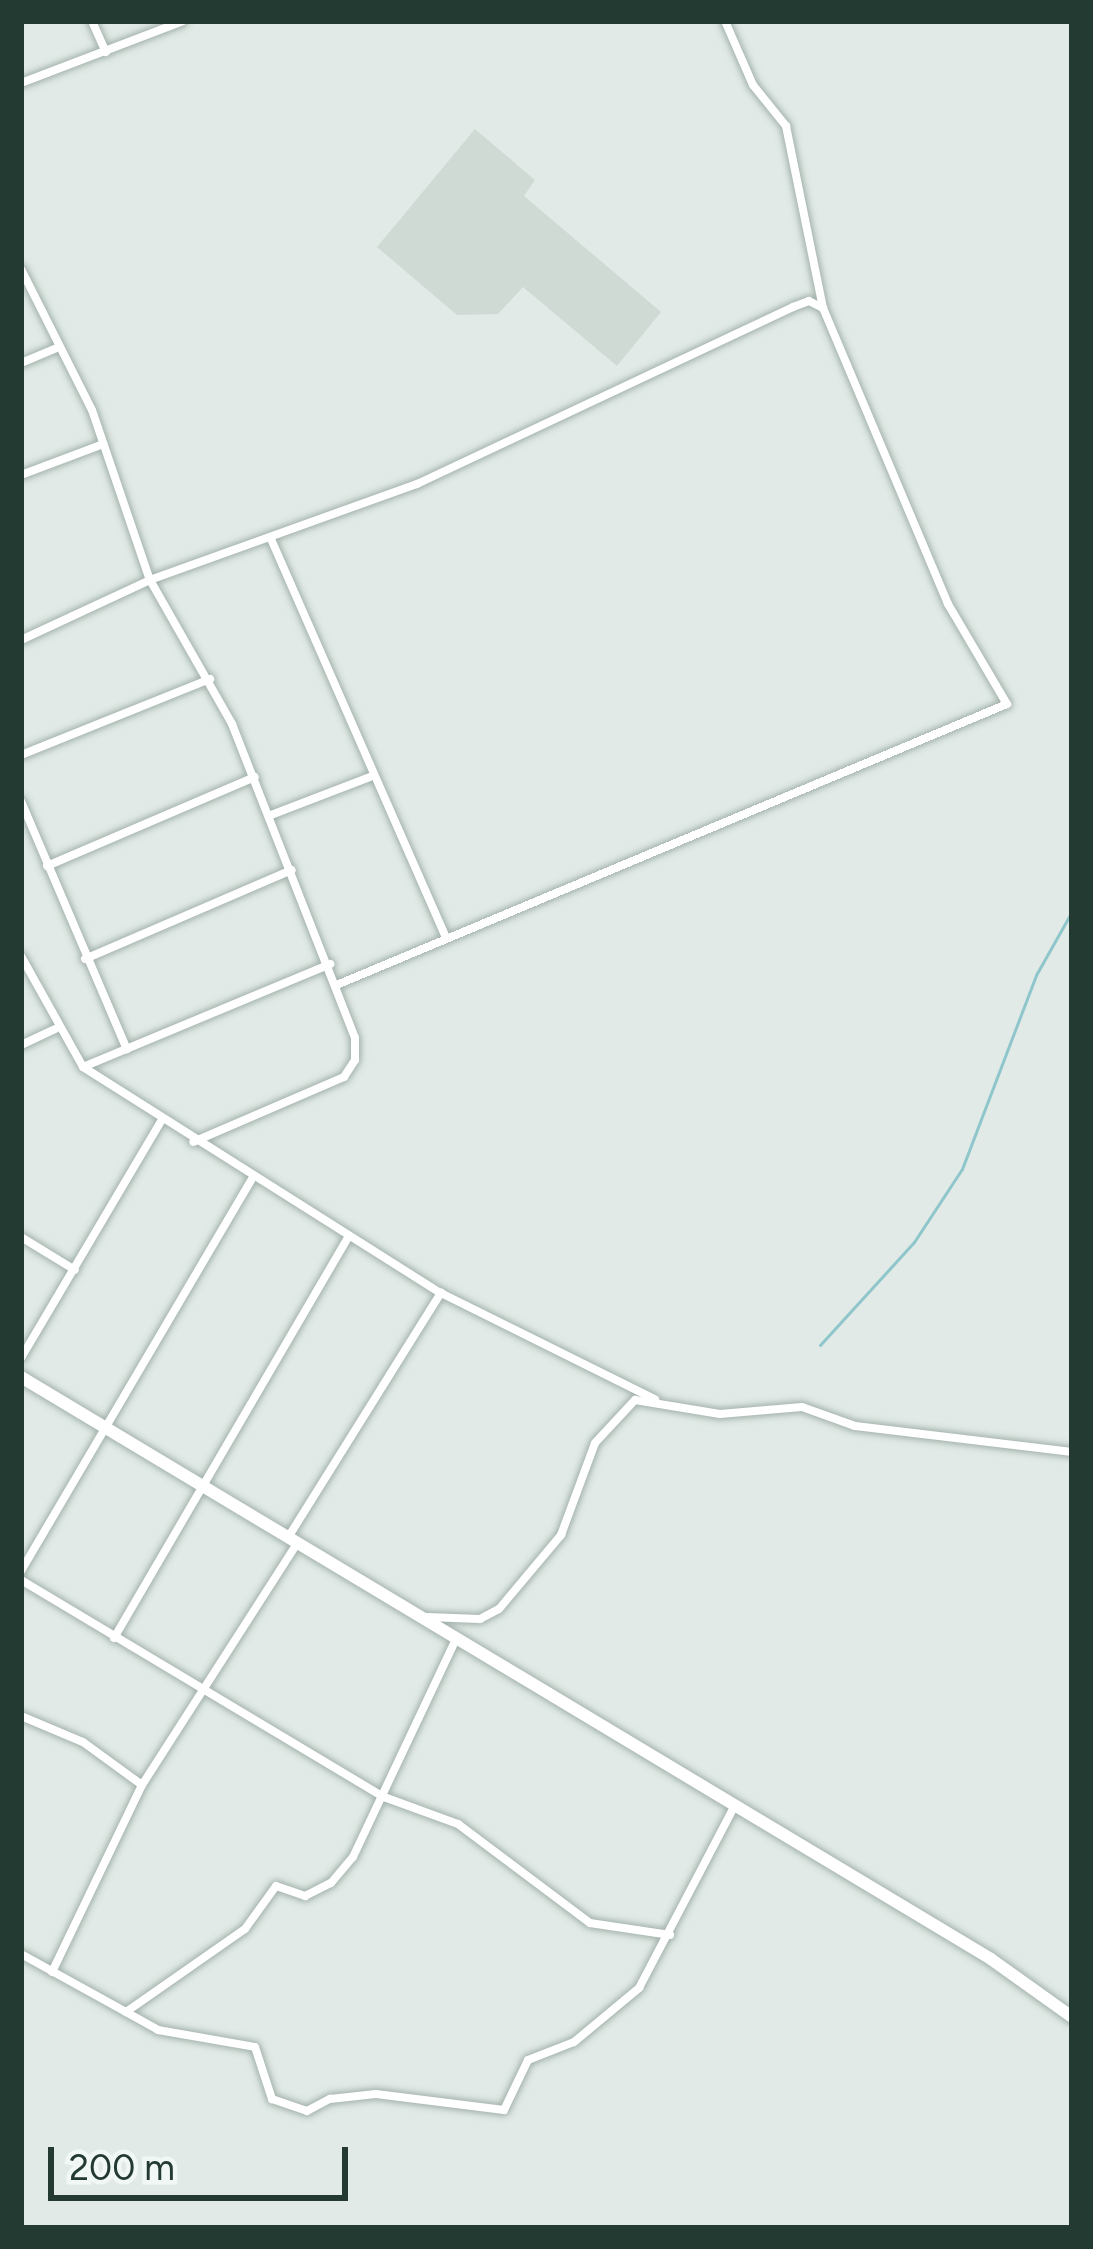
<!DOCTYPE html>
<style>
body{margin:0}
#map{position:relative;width:1093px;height:2249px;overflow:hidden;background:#e1eae6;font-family:Figtree,sans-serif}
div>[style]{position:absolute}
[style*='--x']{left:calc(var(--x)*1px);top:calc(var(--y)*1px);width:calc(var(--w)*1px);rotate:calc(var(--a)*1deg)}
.built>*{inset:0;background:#d0dad5}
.stream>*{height:3px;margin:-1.5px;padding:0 1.5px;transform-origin:1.5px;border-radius:1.5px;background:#8ec6cb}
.roads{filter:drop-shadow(0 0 3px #a4b2ac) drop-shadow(0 0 3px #a4b2ac)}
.street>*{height:8px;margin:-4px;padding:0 4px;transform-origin:4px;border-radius:4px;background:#fff}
.secondary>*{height:12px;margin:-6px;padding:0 6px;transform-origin:6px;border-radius:6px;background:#fff}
span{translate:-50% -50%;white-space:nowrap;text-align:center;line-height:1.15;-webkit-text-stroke:9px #f1f7f4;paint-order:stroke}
.frame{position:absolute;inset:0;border:24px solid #233a32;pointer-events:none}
.scale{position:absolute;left:48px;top:2147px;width:300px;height:54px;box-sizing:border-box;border:6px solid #233a32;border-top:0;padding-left:15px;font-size:36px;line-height:42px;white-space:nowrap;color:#233a32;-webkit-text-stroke:9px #f1f7f4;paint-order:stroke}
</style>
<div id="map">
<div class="built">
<i style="clip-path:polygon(475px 129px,535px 180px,524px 196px,661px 312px,617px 366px,523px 287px,498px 314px,457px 315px,377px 247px)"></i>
</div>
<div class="stream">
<i style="--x:820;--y:1345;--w:139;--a:-47.6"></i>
<i style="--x:914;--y:1242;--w:87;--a:-56.7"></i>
<i style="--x:962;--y:1169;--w:208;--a:-69.1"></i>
<i style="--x:1036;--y:975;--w:73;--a:-60.6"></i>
</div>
<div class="roads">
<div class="street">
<i style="--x:92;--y:21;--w:34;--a:66"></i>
<i style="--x:725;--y:21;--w:70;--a:66.4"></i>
<i style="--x:753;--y:85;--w:53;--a:51.2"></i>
<i style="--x:786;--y:126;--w:186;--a:78.5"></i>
<i style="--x:21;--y:83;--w:173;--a:-20.9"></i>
<i style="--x:21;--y:269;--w:158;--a:63.3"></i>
<i style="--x:92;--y:410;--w:180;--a:71.2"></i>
<i style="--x:150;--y:580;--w:166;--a:60.3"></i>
<i style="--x:232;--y:724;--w:337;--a:68.6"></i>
<i style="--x:355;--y:1038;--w:22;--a:90"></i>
<i style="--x:355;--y:1060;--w:20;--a:123"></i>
<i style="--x:344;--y:1077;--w:164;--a:156.7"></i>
<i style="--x:21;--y:363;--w:41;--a:-22.8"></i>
<i style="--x:21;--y:475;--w:88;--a:-20.7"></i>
<i style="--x:271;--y:539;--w:433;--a:66.3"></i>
<i style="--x:21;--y:640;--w:142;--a:-24.9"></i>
<i style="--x:150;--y:580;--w:284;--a:-19.8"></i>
<i style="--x:417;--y:484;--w:416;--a:-25.2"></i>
<i style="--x:793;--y:307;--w:17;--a:-21"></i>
<i style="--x:809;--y:301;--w:16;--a:27"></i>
<i style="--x:823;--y:308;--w:321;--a:67.1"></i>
<i style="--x:948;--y:604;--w:116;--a:59.5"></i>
<i style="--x:1007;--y:704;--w:724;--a:157.26"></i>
<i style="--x:21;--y:755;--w:204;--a:-21.9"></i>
<i style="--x:21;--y:801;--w:270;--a:66.9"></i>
<i style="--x:271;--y:815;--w:106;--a:-21"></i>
<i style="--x:47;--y:866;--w:226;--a:-23.2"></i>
<i style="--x:21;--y:956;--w:127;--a:60.8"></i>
<i style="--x:83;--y:1067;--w:423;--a:32.3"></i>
<i style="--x:441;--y:1293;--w:239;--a:26.4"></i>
<i style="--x:85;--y:959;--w:225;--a:-23.3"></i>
<i style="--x:21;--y:1045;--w:38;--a:-25"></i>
<i style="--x:83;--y:1067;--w:268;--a:-22.6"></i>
<i style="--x:21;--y:1237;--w:63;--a:31.4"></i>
<i style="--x:21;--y:1358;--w:275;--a:-59.4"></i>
<i style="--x:289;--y:1536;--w:287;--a:-58"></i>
<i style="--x:21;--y:1571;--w:454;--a:-59.5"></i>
<i style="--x:21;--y:1580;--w:423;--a:30.9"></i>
<i style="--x:384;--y:1797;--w:79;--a:20"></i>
<i style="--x:458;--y:1824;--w:165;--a:36.9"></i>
<i style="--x:590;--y:1923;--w:81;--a:8.5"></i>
<i style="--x:427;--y:1617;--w:53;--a:2.2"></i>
<i style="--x:480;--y:1619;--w:21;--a:-28"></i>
<i style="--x:499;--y:1609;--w:97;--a:-50"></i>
<i style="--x:561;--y:1535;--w:98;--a:-69.7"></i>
<i style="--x:595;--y:1443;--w:59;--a:-47.1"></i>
<i style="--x:635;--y:1400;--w:86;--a:9.4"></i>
<i style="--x:720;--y:1414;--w:82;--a:-4.9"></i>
<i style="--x:802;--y:1407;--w:56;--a:19.7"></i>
<i style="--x:855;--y:1426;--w:219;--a:6.8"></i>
<i style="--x:114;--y:1638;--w:463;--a:-59.7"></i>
<i style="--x:21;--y:1716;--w:67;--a:22.8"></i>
<i style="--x:83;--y:1742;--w:73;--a:36.1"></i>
<i style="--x:21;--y:1954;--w:120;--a:28.9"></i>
<i style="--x:126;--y:2012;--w:145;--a:-34.9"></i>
<i style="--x:245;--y:1929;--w:53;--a:-54.2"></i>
<i style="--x:276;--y:1886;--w:31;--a:19"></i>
<i style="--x:305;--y:1896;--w:29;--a:-27"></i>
<i style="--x:331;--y:1883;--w:34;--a:-50"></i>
<i style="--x:353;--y:1857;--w:239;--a:-64.7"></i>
<i style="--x:52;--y:1972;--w:208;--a:-64.3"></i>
<i style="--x:142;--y:1785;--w:287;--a:-57.3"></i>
<i style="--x:126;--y:2012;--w:37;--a:29"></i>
<i style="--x:158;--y:2030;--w:98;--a:9.9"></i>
<i style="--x:255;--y:2047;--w:55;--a:71.9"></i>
<i style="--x:272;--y:2099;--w:37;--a:19"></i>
<i style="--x:307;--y:2111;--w:26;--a:-28"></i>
<i style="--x:330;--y:2099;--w:46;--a:-6.2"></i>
<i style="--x:376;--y:2094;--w:129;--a:7.1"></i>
<i style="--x:504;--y:2110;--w:55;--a:-64.4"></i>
<i style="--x:528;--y:2060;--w:49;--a:-21.4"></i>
<i style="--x:574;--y:2042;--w:85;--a:-39.7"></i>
<i style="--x:639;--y:1988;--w:202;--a:-62.3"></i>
</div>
<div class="secondary">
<i style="--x:21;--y:1377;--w:1131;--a:30.96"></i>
<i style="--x:991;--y:1959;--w:100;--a:35.6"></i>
</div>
</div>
<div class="frame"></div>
<div class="scale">200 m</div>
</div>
